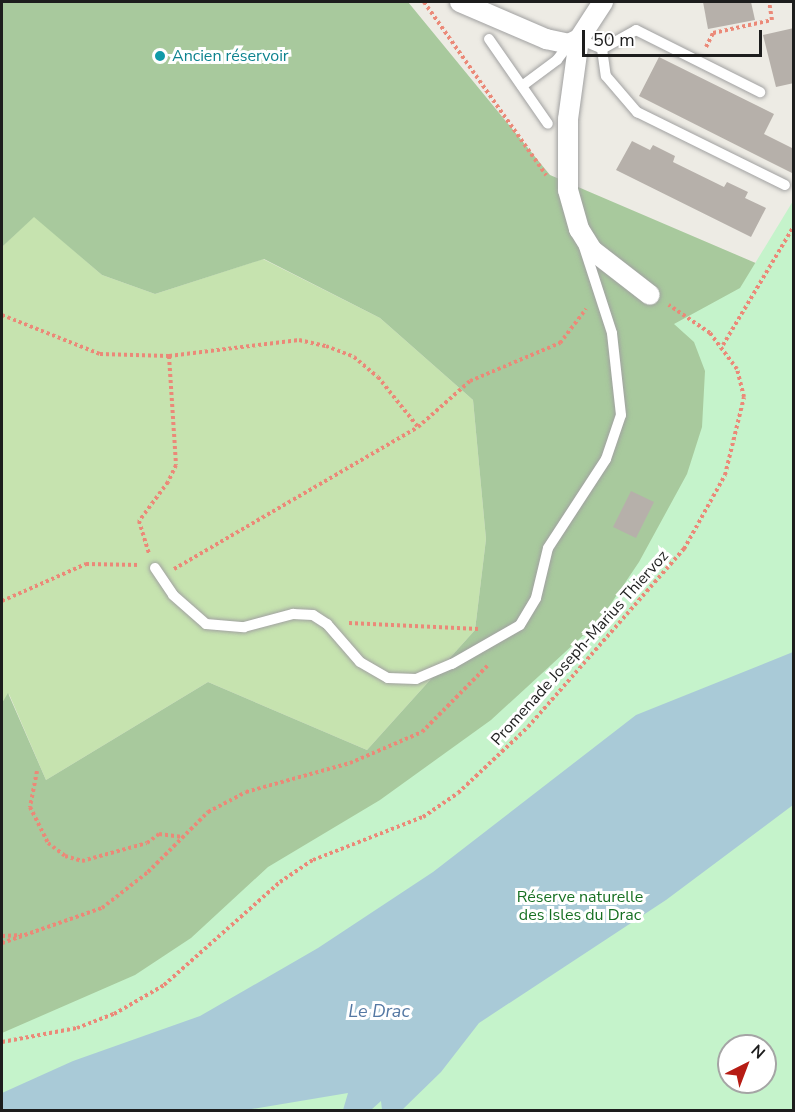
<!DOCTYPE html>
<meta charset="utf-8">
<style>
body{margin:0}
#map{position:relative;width:795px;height:1112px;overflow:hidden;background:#edebe4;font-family:"Nunito Sans",sans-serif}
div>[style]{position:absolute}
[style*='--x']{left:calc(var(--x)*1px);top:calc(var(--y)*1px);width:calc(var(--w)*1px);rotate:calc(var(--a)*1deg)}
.grass>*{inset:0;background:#c6e3af}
.forest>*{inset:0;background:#a8c99d}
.park>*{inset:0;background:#c5f3cb}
.water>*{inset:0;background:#a9cad7}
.building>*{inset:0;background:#b6b0aa}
.path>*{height:4px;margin-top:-2px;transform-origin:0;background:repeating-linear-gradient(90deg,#eb8978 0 3px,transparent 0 6px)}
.roads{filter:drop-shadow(0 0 2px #a1a1a1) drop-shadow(0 0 2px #a1a1a1)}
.lane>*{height:10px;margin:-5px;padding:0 5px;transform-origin:5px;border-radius:5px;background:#fff}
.street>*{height:20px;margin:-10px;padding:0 10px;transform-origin:10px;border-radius:10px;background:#fff}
.dots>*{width:16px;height:16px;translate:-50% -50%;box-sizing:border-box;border:3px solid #fff;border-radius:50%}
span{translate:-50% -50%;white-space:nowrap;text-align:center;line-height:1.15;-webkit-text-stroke:6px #fff;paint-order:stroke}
.culture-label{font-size:16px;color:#0d838f}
.left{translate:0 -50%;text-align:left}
.street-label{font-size:16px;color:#1d1d1d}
.park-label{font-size:16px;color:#177022}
.water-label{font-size:18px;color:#5478a3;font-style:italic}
.frame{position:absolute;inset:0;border:3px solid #1d1d1d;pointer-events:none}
.north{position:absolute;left:717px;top:1034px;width:60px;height:60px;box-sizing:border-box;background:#fff;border:2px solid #a5a5a5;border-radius:50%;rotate:42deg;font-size:16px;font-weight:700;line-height:24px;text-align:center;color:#1d1d1d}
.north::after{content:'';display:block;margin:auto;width:21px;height:27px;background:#b61c14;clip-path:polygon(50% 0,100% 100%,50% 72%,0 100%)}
.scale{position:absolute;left:582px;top:30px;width:180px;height:27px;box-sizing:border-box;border:3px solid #1d1d1d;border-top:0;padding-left:8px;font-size:18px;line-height:21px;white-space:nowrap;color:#1d1d1d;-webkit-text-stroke:4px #fff;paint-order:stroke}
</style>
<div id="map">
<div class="grass">
<i style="clip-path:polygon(34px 216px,102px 275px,155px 294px,263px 259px,380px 318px,473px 400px,486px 539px,475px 630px,367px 750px,208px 682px,46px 780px,9px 694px,2px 703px,2px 247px)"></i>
</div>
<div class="forest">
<i style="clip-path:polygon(2px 2px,408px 2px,550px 175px,758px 264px,794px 208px,794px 454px,785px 564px,2px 1093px,2px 703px,8px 693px,46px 780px,208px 682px,367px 750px,475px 630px,486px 539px,473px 400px,380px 318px,264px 259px,155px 294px,102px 275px,34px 217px,2px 247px)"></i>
</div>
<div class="park">
<i style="clip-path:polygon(evenodd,793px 201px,793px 1110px,2px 1110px,2px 1033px,135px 975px,191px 938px,268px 867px,380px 800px,491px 720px,600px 620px,639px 562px,687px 474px,702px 427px,705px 371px,694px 342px,674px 324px,740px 288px,793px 201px,729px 1046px,765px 1046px,765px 1082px,729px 1082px,729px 1046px)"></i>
</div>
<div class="water">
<i style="clip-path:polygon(793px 652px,793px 805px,666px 900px,479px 1023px,441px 1072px,402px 1110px,382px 1110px,381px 1101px,371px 1110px,343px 1110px,348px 1093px,246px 1110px,2px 1110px,2px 1093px,73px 1061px,200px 1016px,318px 948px,433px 872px,636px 715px)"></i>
</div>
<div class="building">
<i style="clip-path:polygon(703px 2px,751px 2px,755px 20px,708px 29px)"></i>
<i style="clip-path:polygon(794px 28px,794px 83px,776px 87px,763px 35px)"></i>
<i style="clip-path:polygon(659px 57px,774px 114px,764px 134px,794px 149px,794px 174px,639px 96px)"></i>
<i style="clip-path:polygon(632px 141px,650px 150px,653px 145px,675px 156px,673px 162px,724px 187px,727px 182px,748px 192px,745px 198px,766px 208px,751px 237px,616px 170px)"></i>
<i style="clip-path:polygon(631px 491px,654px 502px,636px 538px,613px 527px)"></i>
</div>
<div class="path">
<i style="--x:424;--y:2;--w:212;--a:54.8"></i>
<i style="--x:706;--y:47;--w:16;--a:-63"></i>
<i style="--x:713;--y:33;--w:60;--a:-12.4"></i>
<i style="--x:772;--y:20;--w:18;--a:-99"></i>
<i style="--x:2;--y:315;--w:105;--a:21.7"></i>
<i style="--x:100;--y:354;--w:69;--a:1.7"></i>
<i style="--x:169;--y:356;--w:109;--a:86.3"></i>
<i style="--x:176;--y:465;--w:19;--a:115"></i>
<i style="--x:168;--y:482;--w:49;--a:126.6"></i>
<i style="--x:139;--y:521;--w:34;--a:73"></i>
<i style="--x:723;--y:345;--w:139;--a:-59.2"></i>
<i style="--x:169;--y:356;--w:131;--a:-7"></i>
<i style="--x:299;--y:340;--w:28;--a:13"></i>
<i style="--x:326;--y:346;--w:30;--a:21"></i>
<i style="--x:354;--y:357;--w:31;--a:40"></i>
<i style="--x:378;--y:377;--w:64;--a:51.3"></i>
<i style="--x:174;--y:569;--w:282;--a:-30.2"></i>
<i style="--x:418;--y:427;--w:69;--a:-41.5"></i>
<i style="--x:470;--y:381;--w:98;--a:-22.9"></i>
<i style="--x:560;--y:343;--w:43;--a:-52.6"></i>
<i style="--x:2;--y:601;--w:92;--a:-23.8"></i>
<i style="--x:86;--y:564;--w:54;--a:1.1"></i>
<i style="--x:349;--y:623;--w:130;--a:2.6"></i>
<i style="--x:37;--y:771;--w:37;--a:101"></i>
<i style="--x:30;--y:807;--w:40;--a:63.4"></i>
<i style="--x:48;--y:843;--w:21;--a:37"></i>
<i style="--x:65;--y:856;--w:18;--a:16"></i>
<i style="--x:82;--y:861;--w:67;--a:-15.5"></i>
<i style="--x:147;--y:843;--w:15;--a:-37"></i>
<i style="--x:159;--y:834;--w:24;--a:7"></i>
<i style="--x:2;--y:936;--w:20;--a:-3"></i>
<i style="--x:2;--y:943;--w:106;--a:-19.3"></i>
<i style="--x:102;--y:908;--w:58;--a:-38"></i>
<i style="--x:148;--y:872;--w:85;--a:-45"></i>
<i style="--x:208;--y:812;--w:43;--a:-27.8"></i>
<i style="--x:246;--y:792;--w:108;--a:-15.6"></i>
<i style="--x:350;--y:763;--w:78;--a:-23.3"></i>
<i style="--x:422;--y:732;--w:94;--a:-45.4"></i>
<i style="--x:2;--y:1042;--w:76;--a:-10.6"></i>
<i style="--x:77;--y:1028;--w:40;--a:-21"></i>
<i style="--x:114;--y:1014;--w:58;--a:-30.1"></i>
<i style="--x:164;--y:985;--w:155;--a:-41.6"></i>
<i style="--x:280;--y:882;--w:40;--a:-34"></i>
<i style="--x:313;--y:860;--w:118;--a:-21.4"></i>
<i style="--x:423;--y:817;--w:42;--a:-34.4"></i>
<i style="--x:458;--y:793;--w:96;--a:-43.3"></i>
<i style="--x:528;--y:727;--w:237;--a:-48.8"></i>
<i style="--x:684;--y:549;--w:85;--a:-61"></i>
<i style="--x:725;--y:475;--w:80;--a:-76.3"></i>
<i style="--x:744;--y:397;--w:29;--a:-104"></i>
<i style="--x:737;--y:369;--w:45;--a:-126.9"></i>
<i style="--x:710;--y:333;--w:50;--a:-145.7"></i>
</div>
<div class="roads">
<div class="lane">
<i style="--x:489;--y:39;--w:103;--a:55.2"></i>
<i style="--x:579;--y:39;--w:25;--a:23"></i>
<i style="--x:602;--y:49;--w:39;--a:-29"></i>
<i style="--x:636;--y:30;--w:139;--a:26.6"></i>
<i style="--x:602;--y:49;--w:27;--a:82"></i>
<i style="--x:606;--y:76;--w:48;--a:49.3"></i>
<i style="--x:637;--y:112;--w:165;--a:26.3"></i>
<i style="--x:522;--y:86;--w:44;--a:-36.6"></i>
<i style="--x:557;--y:60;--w:20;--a:-53"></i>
<i style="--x:155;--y:568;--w:32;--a:56"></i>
<i style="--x:173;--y:595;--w:44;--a:41.3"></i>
<i style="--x:206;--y:624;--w:38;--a:5"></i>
<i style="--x:244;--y:627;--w:51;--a:-14.9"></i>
<i style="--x:293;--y:614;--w:20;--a:3"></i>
<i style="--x:313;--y:615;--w:17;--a:33"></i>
<i style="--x:327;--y:624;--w:50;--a:49"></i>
<i style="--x:360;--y:662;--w:32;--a:30"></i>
<i style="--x:388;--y:678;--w:28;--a:2"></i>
<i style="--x:416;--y:679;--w:39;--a:-23"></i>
<i style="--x:452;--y:664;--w:78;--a:-29.8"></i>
<i style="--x:520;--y:625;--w:31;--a:-59"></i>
<i style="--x:536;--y:598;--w:51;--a:-76.5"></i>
<i style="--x:548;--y:548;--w:106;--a:-56.9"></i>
<i style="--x:606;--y:459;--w:46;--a:-71.2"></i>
<i style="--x:621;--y:415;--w:82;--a:-96.3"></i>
<i style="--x:612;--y:333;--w:90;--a:-108"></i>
</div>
<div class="street">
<i style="--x:460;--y:2;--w:94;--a:23.3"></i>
<i style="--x:546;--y:39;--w:24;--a:12"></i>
<i style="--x:569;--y:44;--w:11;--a:-27"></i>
<i style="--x:603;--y:2;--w:44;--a:123"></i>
<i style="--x:579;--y:39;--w:81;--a:97.8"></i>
<i style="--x:568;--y:119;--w:71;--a:90"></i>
<i style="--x:568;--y:190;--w:41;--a:74.2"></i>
<i style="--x:579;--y:229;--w:25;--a:58"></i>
<i style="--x:592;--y:250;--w:73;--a:37.8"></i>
</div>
</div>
<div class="dots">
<i style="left:160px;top:56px;background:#0f9aa8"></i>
</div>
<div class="culture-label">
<span class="left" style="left:172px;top:56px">Ancien réservoir</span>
</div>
<div class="street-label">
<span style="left:580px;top:648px;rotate:-48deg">Promenade Joseph-Marius Thiervoz</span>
</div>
<div class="park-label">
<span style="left:580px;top:906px">Réserve naturelle<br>des Isles du Drac</span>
</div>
<div class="water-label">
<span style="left:379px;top:1011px">Le Drac</span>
</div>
<div class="frame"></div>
<div class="north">N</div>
<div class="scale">50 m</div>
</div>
